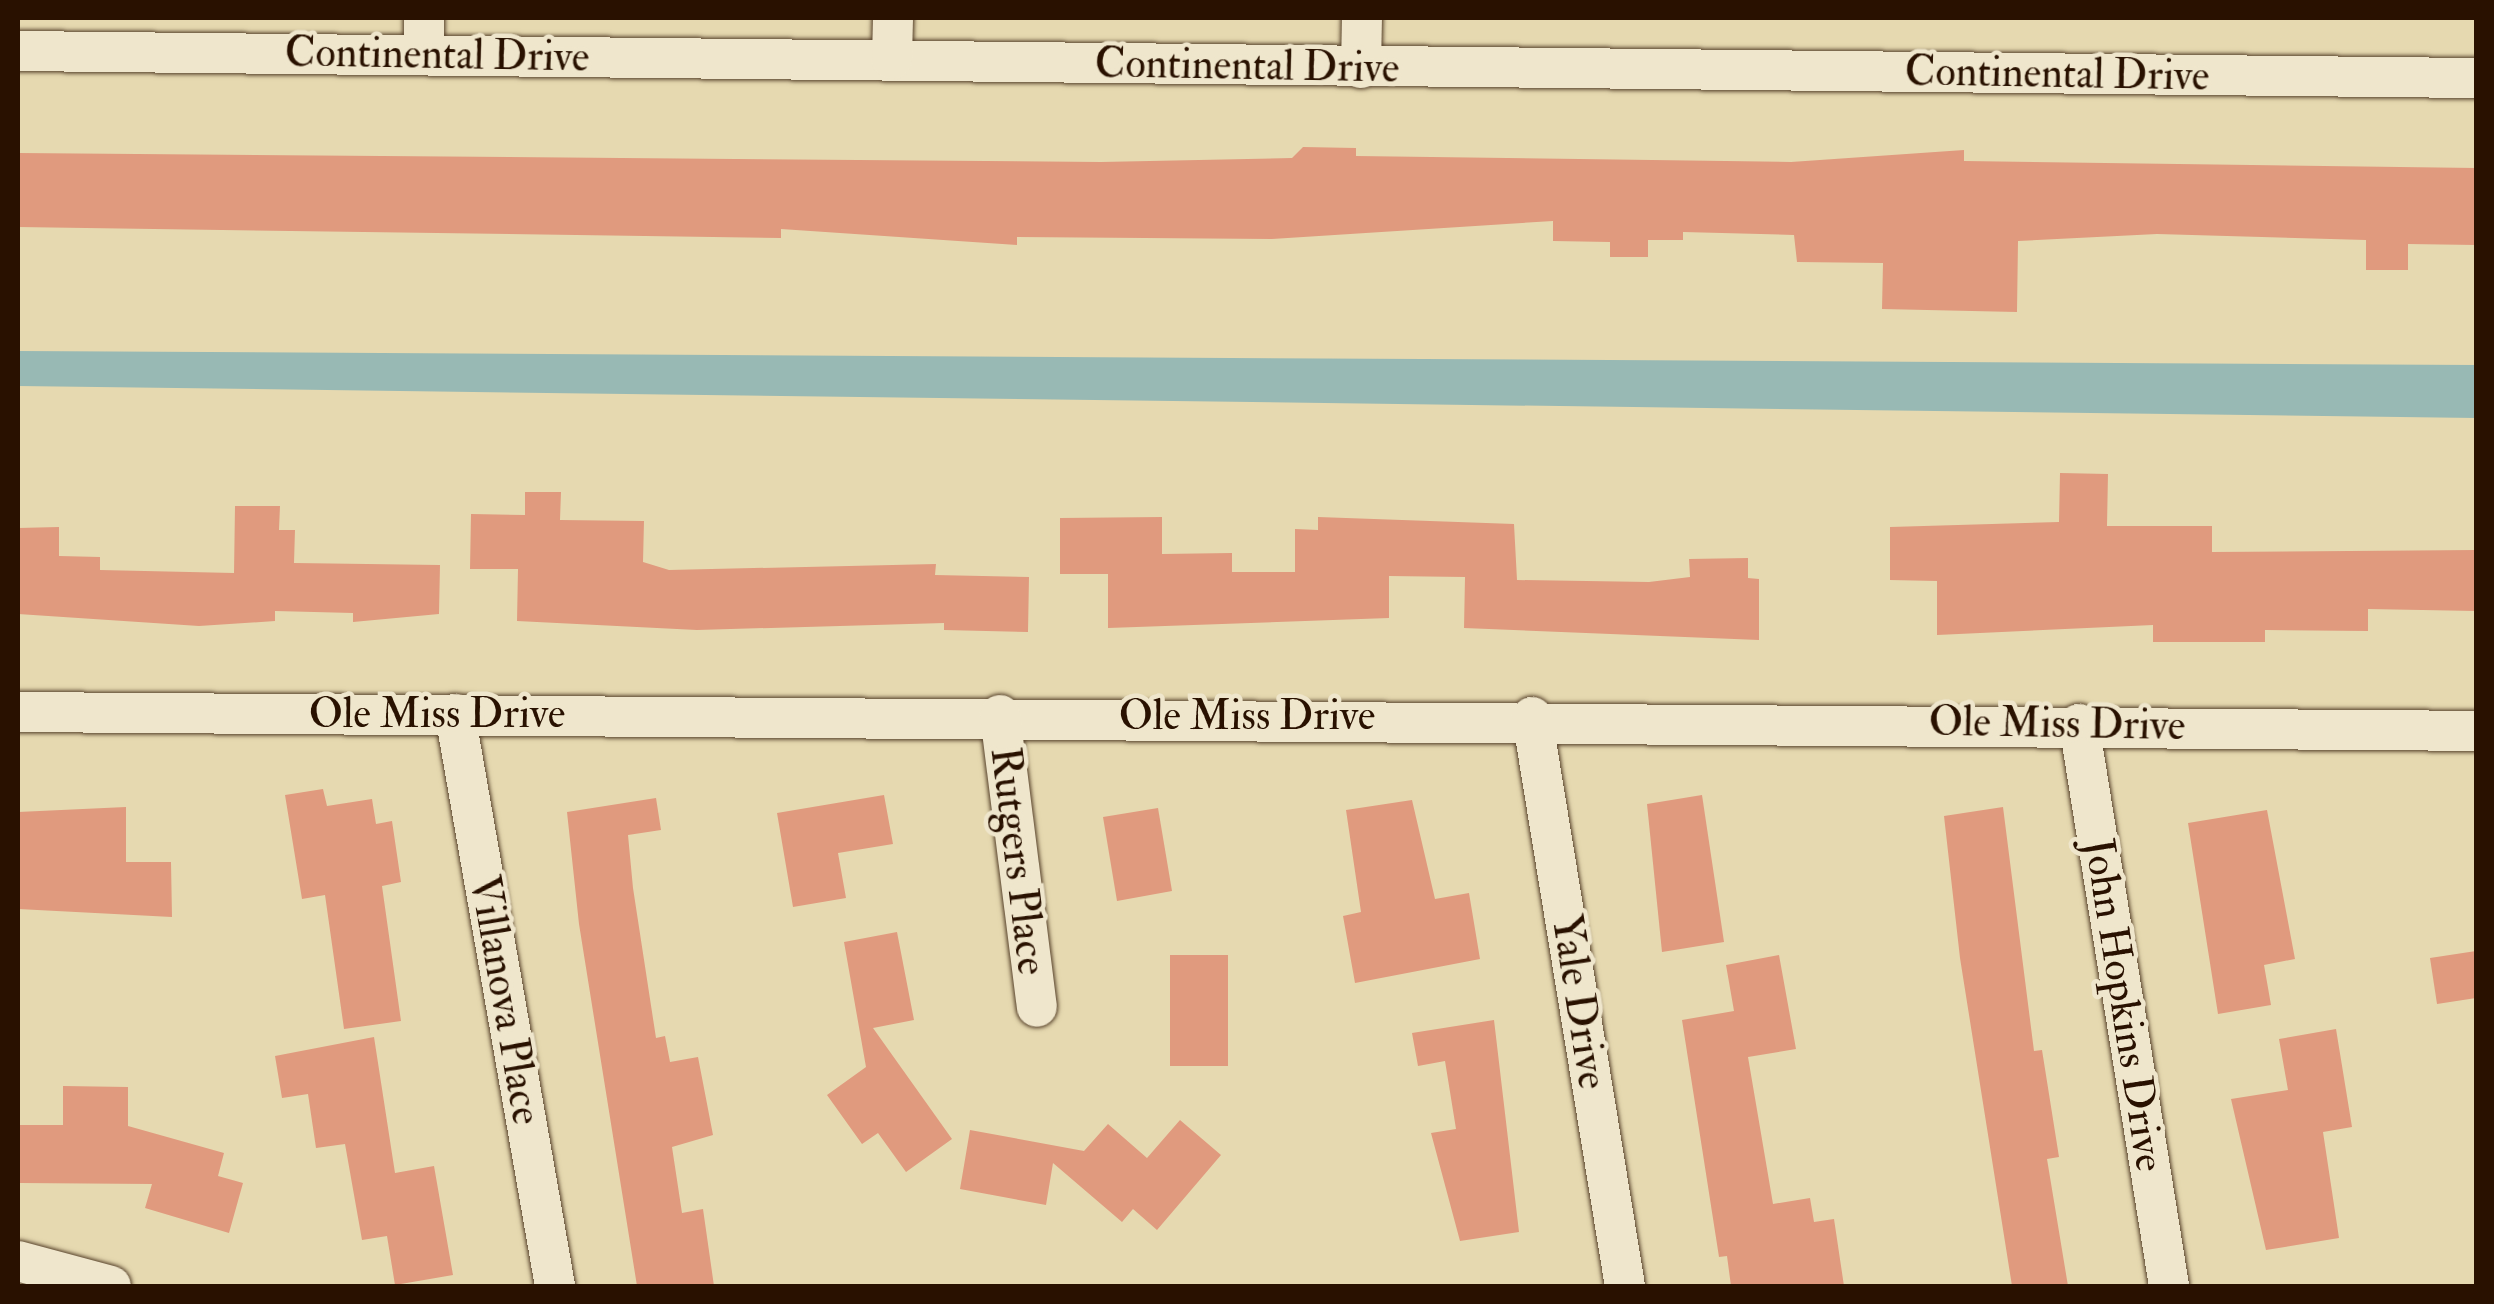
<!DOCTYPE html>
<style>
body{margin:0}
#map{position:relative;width:2494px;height:1304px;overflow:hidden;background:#e6d9b0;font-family:"IM FELL Double Pica",serif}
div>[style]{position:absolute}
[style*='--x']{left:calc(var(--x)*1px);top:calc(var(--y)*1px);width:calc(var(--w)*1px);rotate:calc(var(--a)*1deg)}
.water>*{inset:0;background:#98b9b4}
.building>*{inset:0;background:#e09a7e}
.roads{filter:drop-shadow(0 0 2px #58432c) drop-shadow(0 0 2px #58432c)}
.street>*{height:40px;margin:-20px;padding:0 20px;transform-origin:20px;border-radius:20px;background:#efe6cc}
span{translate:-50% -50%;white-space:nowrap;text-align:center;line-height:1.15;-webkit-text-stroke:9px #efe6cc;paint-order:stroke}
.street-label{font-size:42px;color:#291100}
.frame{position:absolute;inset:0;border:20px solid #291100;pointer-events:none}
</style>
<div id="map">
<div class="water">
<i style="clip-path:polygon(18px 351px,2476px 365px,2476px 418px,18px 386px)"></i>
</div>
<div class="building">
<i style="clip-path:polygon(1303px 147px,1356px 148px,1356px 156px,1791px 162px,1964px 150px,1964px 161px,2476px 168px,2476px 245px,2408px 244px,2408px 270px,2366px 270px,2366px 240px,2157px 234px,2018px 241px,2017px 312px,1882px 309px,1883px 263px,1797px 262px,1794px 235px,1683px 232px,1683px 240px,1648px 240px,1648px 257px,1610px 257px,1610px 242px,1553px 241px,1553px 221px,1272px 239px,1017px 237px,1017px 245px,781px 229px,781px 238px,18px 227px,18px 153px,1101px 162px,1292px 158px)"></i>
<i style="clip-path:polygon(2060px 473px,2108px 474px,2107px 526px,2212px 526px,2212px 552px,2476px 550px,2476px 611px,2368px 609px,2368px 631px,2265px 630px,2265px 642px,2153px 642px,2153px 625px,1937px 635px,1937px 581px,1890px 580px,1890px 527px,2059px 522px)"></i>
<i style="clip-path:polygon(525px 492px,561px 492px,560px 520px,644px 521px,643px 562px,669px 570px,936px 564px,935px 575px,1029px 577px,1028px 632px,944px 630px,944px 623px,697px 630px,517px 621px,518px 569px,470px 569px,471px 514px,525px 515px)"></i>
<i style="clip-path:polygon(235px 506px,280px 506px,279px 530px,295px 530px,294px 563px,440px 565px,439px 614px,353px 622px,353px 613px,275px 611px,275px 621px,199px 626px,18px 614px,18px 528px,59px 527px,59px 556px,100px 557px,100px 570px,234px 573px)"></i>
<i style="clip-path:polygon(1162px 517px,1162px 554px,1232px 553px,1232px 572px,1295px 572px,1295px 529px,1318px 530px,1318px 517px,1514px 524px,1517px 580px,1649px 582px,1690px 577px,1689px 559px,1748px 558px,1748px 578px,1759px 579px,1759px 640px,1464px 628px,1465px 577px,1389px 576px,1389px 618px,1108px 628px,1108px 574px,1060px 574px,1060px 518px)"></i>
<i style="clip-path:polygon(323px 789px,327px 806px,372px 799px,376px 824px,392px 821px,401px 882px,382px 886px,401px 1021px,344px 1029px,325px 895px,302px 899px,285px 795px)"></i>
<i style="clip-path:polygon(884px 795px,893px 844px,838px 853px,846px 898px,793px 907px,777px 813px)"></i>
<i style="clip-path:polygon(1702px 795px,1724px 942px,1662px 952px,1647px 804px)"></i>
<i style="clip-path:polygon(656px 798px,661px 830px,628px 835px,633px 888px,656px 1038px,665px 1036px,670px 1062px,698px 1057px,713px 1135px,672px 1147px,682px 1213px,703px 1209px,714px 1286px,637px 1286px,579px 924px,567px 812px)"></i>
<i style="clip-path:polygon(1412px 800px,1435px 899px,1469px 893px,1480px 959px,1355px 983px,1343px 916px,1361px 912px,1346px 810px)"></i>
<i style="clip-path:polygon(126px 807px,126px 862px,171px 862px,172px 917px,18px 909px,18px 812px)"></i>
<i style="clip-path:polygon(2003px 807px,2034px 1051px,2042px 1050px,2059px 1157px,2047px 1159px,2068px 1286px,2012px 1286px,1960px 958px,1944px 816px)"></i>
<i style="clip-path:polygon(1158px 808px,1172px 891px,1117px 901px,1103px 817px)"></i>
<i style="clip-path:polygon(2267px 810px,2295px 959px,2264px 965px,2271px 1005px,2218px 1014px,2188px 823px)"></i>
<i style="clip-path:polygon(897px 932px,914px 1020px,873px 1028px,952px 1139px,906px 1172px,878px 1133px,862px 1144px,827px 1095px,866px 1067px,844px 942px)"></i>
<i style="clip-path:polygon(2476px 951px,2476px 998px,2437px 1004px,2430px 958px)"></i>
<i style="clip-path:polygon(1170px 955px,1228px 955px,1228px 1066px,1170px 1066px)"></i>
<i style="clip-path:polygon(1779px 955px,1796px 1049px,1748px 1057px,1773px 1204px,1810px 1198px,1814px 1222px,1834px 1219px,1844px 1286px,1731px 1286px,1727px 1256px,1719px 1257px,1682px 1020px,1734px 1011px,1726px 965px)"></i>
<i style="clip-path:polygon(1494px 1020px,1519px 1232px,1460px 1241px,1431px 1133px,1456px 1129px,1445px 1061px,1418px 1066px,1412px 1033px)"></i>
<i style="clip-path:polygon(2336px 1029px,2352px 1127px,2323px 1132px,2339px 1238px,2266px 1250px,2231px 1099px,2288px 1090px,2279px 1039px)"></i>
<i style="clip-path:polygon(374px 1037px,395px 1173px,434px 1166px,453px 1275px,395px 1285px,387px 1236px,362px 1240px,345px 1144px,316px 1148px,308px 1094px,282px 1098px,275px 1056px)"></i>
<i style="clip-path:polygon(63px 1086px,128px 1087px,128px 1126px,224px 1153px,218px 1176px,243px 1183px,229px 1233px,145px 1208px,152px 1184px,20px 1183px,20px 1125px,63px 1125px)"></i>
<i style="clip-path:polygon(1180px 1120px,1221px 1155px,1157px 1230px,1133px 1209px,1122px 1222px,1053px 1163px,1046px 1205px,960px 1189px,970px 1130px,1084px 1151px,1108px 1124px,1147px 1158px)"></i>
</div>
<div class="roads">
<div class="street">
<i style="--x:18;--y:51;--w:2458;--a:0.63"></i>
<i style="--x:424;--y:55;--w:37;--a:-90"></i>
<i style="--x:892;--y:59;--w:41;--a:-88.6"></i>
<i style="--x:1361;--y:68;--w:50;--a:-88.9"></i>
<i style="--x:18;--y:712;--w:2458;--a:0.44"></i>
<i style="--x:455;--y:714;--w:581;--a:80.08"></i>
<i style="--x:1000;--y:715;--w:294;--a:82.8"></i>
<i style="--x:1532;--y:717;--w:577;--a:80.72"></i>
<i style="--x:2079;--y:724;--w:569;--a:80.9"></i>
<i style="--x:18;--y:1261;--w:96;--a:15"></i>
</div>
</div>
<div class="street-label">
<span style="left:437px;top:55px;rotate:1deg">Continental Drive</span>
<span style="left:1247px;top:66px;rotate:1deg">Continental Drive</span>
<span style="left:2057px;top:74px;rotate:1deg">Continental Drive</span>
<span style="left:437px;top:714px">Ole Miss Drive</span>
<span style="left:1247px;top:716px">Ole Miss Drive</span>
<span style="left:2057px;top:724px;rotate:1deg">Ole Miss Drive</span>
<span style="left:1018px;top:861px;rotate:83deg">Rutgers Place</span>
<span style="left:505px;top:1000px;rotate:80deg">Villanova Place</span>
<span style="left:1579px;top:1002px;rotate:81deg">Yale Drive</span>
<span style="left:2124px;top:1005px;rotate:81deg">John Hopkins Drive</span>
</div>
<div class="frame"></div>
</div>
